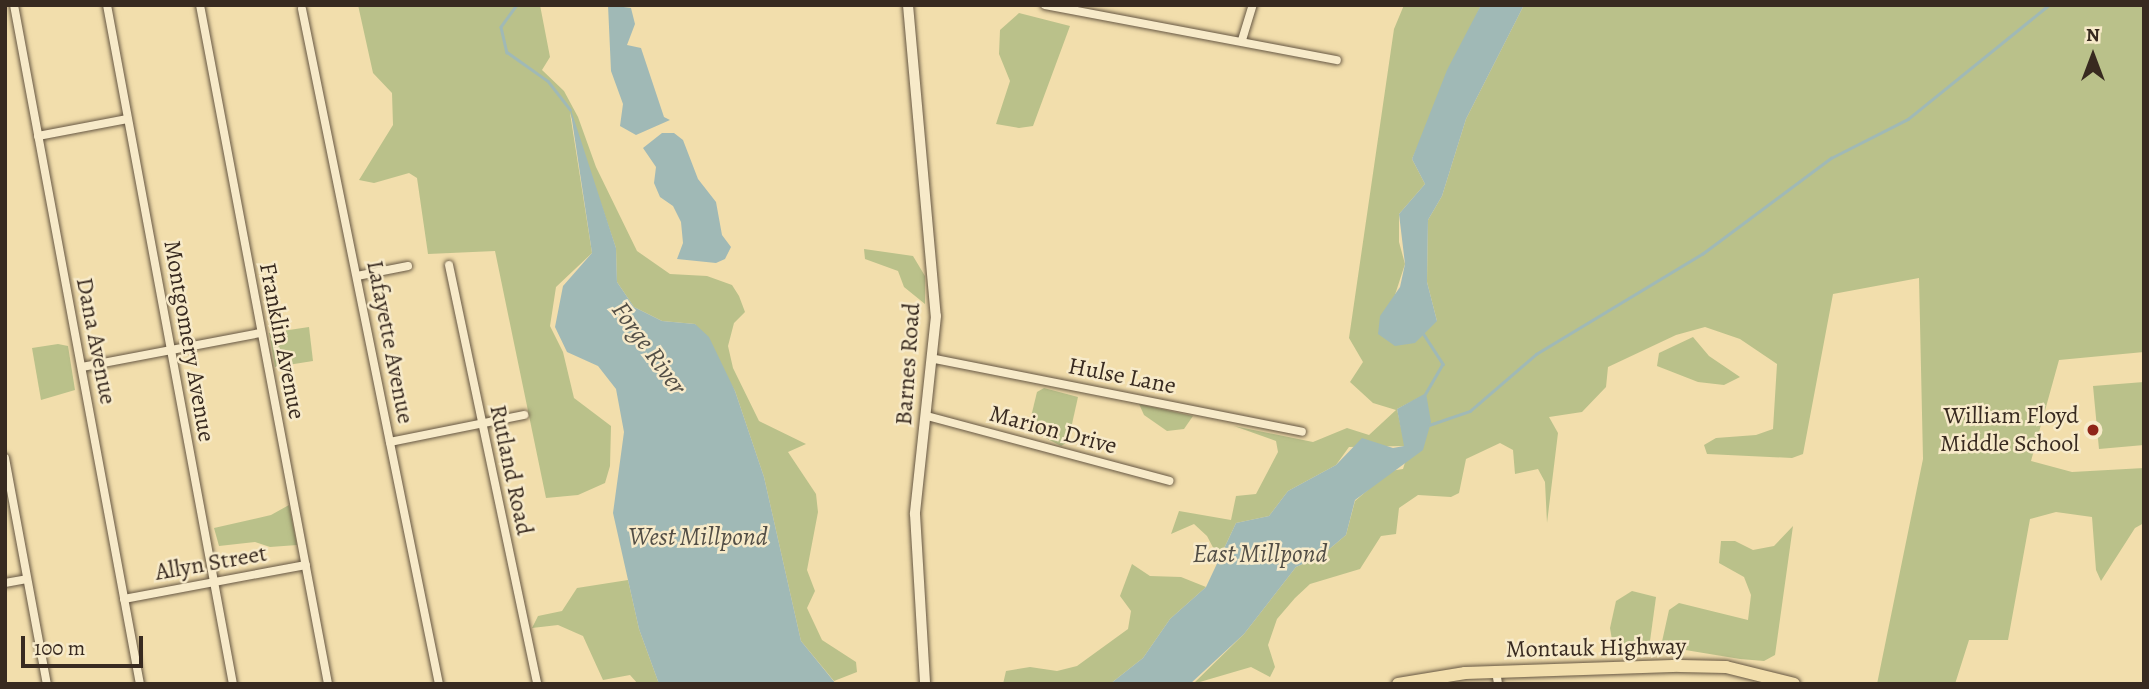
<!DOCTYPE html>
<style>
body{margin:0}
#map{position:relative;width:2149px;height:689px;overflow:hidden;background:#f2deac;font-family:Alegreya,serif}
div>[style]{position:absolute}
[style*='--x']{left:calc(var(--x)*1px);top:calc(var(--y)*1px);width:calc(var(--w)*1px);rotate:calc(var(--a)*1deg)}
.green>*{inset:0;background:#bac18a}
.water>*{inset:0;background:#a0b9b6}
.stream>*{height:2.5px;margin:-1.25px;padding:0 1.25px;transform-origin:1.25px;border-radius:1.25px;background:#a0b9b6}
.roads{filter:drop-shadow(0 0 2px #665743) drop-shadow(0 0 2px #665743)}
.minor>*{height:8px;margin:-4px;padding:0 4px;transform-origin:4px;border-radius:4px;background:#f7eac9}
.tertiary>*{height:10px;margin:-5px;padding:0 5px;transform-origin:5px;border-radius:5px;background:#f7eac9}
.primary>*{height:12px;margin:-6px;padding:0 6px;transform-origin:6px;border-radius:6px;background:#f2deac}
.dots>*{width:19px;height:19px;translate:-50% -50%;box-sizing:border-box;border:4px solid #f7eac9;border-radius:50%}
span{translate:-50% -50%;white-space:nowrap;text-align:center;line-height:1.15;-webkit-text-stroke:5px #f7eac9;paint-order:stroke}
.street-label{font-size:24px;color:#382a20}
.poi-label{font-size:24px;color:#382a20}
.right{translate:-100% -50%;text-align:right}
.water-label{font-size:26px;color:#524e46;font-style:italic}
.frame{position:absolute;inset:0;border:7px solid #382a20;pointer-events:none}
.north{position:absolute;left:2058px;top:21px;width:70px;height:70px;-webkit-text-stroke:5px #f7eac9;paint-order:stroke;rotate:0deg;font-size:19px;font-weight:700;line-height:28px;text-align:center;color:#382a20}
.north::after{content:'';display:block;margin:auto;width:24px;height:32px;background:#382a20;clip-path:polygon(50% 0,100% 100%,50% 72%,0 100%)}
.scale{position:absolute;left:21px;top:636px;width:122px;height:32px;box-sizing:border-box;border:4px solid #382a20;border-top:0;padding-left:9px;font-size:21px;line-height:24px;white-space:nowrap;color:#382a20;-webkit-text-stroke:5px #f7eac9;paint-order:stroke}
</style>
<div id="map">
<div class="green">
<i style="clip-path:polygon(358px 5px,540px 5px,550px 57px,542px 70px,564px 91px,578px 117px,596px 167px,637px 251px,670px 274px,707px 276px,732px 285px,739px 296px,745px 312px,734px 323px,728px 346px,733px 368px,759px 421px,806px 444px,788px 452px,816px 494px,818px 512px,807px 570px,815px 591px,807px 608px,822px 640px,856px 662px,857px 672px,834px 681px,801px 641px,764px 477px,735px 391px,695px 324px,662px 321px,634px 307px,617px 282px,616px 248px,570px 113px,592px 253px,556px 287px,550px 326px,563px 352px,574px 398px,611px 426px,610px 466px,605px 483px,578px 495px,546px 498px,495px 251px,428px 254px,417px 178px,409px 173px,374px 183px,359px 180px,393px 125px,392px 93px,373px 73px)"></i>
<i style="clip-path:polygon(1404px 5px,1481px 5px,1412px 159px,1425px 184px,1399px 214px,1399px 242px,1405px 264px,1394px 298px,1437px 321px,1427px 282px,1428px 220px,1442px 196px,1466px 119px,1524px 5px,2144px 5px,2144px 352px,2059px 360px,2031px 461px,2072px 472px,2144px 468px,2144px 523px,2135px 528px,2101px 581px,2096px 570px,2092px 517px,2056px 512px,2030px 519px,2008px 640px,1969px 640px,1955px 684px,1877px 684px,1923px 459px,1919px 278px,1833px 294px,1803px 454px,1792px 458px,1707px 454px,1704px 445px,1716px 438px,1756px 435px,1773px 429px,1777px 364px,1740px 339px,1705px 327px,1676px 335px,1608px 367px,1606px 387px,1582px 412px,1549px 417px,1558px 433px,1547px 523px,1545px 482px,1538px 469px,1515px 474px,1513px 450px,1500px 443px,1466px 459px,1459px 493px,1451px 497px,1418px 495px,1399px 508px,1396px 534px,1381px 536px,1360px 569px,1310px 584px,1295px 598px,1277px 619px,1268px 645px,1275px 667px,1270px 677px,1251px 667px,1193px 684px,1244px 634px,1296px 567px,1321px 556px,1346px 535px,1355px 501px,1390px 471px,1403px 469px,1426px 394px,1397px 409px,1405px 446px,1349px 447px,1336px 465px,1288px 491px,1269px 516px,1236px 523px,1219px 559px,1207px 536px,1194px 524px,1171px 534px,1179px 511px,1231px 520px,1236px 496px,1256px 494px,1278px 452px,1276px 441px,1234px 426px,1313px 442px,1347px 428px,1369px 435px,1396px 410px,1373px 403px,1350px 382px,1363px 362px,1349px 338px,1394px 29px)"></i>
<i style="clip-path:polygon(1019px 13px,1070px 26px,1033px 126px,1019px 128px,996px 124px,1010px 81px,999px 54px,1000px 30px)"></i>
<i style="clip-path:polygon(864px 249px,913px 256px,925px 276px,925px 304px,904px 287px,898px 271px,865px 259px)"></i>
<i style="clip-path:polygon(309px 327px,313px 361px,275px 367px,269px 333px)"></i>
<i style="clip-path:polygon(1693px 337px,1709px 356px,1740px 377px,1724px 385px,1698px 382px,1657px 366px,1659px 353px)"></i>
<i style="clip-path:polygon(58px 344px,68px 346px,75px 390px,41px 400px,32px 348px)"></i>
<i style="clip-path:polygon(2144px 382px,2144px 445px,2099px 449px,2093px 386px)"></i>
<i style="clip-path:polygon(1044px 388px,1078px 397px,1068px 442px,1061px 446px,1028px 429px,1037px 392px)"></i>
<i style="clip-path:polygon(1139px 404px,1193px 416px,1184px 429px,1167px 431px,1144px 415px)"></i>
<i style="clip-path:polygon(289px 505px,297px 545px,270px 547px,255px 542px,219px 546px,214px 528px,271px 515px)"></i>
<i style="clip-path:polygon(1793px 526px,1775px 655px,1764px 661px,1740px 659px,1661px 646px,1669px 610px,1679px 603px,1748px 620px,1751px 595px,1744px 577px,1719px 563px,1721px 541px,1735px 541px,1753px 550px,1774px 546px)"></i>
<i style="clip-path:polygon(1132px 564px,1150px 576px,1181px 577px,1206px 587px,1170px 619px,1143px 658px,1110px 684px,1003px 684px,1006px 671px,1030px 667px,1057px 671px,1077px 666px,1128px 629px,1131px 611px,1120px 596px)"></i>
<i style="clip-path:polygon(628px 580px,639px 629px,659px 684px,638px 684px,630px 675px,603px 680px,583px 636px,558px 625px,532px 628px,538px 616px,562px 611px,577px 588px)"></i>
<i style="clip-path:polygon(1632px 591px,1656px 597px,1650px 641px,1627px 653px,1613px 646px,1610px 628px,1616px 601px)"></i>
</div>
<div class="water">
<i style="clip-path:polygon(608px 5px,631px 8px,635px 24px,627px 45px,641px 48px,664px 117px,670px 120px,636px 135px,620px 126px,623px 104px,611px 71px)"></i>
<i style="clip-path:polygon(1481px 5px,1524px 5px,1466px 119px,1442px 196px,1428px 220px,1427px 282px,1437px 321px,1415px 343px,1395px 346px,1378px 334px,1380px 316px,1400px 287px,1405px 264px,1399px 214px,1425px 184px,1412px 159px,1447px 70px)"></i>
<i style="clip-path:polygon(570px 107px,616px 248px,617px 282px,634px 307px,662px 321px,695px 324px,709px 337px,735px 391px,764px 477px,801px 641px,836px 684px,659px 684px,639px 629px,613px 513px,624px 432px,616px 389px,598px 366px,567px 352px,555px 327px,563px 286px,592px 253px)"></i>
<i style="clip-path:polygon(662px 133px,674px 133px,683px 140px,698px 179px,716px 202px,722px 235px,731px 247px,725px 259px,716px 263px,677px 259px,683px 243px,681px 222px,673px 206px,660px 197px,654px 183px,656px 167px,643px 148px)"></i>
<i style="clip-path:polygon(1426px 393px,1431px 422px,1423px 450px,1355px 500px,1346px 535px,1321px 556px,1296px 567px,1244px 634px,1190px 684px,1110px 684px,1143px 658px,1170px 619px,1206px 587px,1236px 523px,1269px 516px,1288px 491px,1336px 465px,1362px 438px,1393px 448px,1404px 446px,1397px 409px)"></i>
</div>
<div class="stream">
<i style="--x:517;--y:5;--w:27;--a:126"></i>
<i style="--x:501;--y:27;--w:26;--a:77"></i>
<i style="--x:507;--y:52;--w:50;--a:35.3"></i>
<i style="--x:548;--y:81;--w:36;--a:52"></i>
<i style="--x:1423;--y:333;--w:37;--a:57"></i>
<i style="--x:1443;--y:364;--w:34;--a:120"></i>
<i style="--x:1429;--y:425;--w:43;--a:-18.9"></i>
<i style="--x:1470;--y:411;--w:87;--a:-40.8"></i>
<i style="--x:1536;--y:354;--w:194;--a:-31.1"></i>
<i style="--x:1702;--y:254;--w:161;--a:-36.7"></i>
<i style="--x:1831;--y:158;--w:86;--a:-26.9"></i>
<i style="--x:1908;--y:119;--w:181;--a:-39"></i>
</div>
<div class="roads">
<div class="minor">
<i style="--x:14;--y:5;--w:691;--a:79.49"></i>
<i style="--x:107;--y:5;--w:691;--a:79.49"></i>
<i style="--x:200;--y:5;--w:691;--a:79.32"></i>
<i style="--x:1045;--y:5;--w:297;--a:10.7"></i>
<i style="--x:302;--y:9;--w:689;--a:78.53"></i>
<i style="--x:1242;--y:40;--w:37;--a:-73"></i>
<i style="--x:38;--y:136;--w:91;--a:-10.8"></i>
<i style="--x:449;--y:265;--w:428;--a:78.1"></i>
<i style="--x:357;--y:276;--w:52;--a:-11.1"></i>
<i style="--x:935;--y:359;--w:374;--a:11.2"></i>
<i style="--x:82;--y:367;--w:182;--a:-10.8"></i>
<i style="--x:927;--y:416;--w:251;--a:15"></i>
<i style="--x:390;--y:442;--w:137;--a:-11.4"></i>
<i style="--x:5;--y:458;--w:230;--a:79.5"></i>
<i style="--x:5;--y:583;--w:22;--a:-10"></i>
<i style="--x:124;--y:599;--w:185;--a:-10.6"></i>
<i style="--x:1496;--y:671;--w:13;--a:81"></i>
</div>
<div class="tertiary">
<i style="--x:908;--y:5;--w:312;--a:84.9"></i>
<i style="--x:936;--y:316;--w:199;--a:96.1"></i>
<i style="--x:915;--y:514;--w:170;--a:86.6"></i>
</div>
<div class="primary">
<i style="--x:1398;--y:684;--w:68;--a:-9.3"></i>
<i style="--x:1465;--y:673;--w:215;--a:-1.9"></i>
<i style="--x:1680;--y:666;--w:46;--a:1.2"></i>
<i style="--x:1726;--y:667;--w:70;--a:14"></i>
</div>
</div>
<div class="dots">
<i style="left:2093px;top:430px;background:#8f2418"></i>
</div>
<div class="street-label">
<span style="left:96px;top:341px;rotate:79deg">Dana Avenue</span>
<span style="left:189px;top:341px;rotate:80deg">Montgomery Avenue</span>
<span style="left:282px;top:341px;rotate:79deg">Franklin Avenue</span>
<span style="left:390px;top:342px;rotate:79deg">Lafayette Avenue</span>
<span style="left:908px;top:364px;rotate:-86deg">Barnes Road</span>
<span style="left:1122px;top:376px;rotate:11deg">Hulse Lane</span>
<span style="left:1053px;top:430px;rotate:15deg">Marion Drive</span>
<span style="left:511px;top:470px;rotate:78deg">Rutland Road</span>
<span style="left:211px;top:563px;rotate:-10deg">Allyn Street</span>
<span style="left:1596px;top:648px;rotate:-1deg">Montauk Highway</span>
</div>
<div class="poi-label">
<span class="right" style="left:2079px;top:430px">William Floyd<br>Middle School</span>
</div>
<div class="water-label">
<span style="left:649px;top:348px;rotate:54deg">Forge River</span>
<span style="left:698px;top:537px">West Millpond</span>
<span style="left:1260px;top:554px">East Millpond</span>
</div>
<div class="frame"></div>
<div class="north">N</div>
<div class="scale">100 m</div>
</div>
